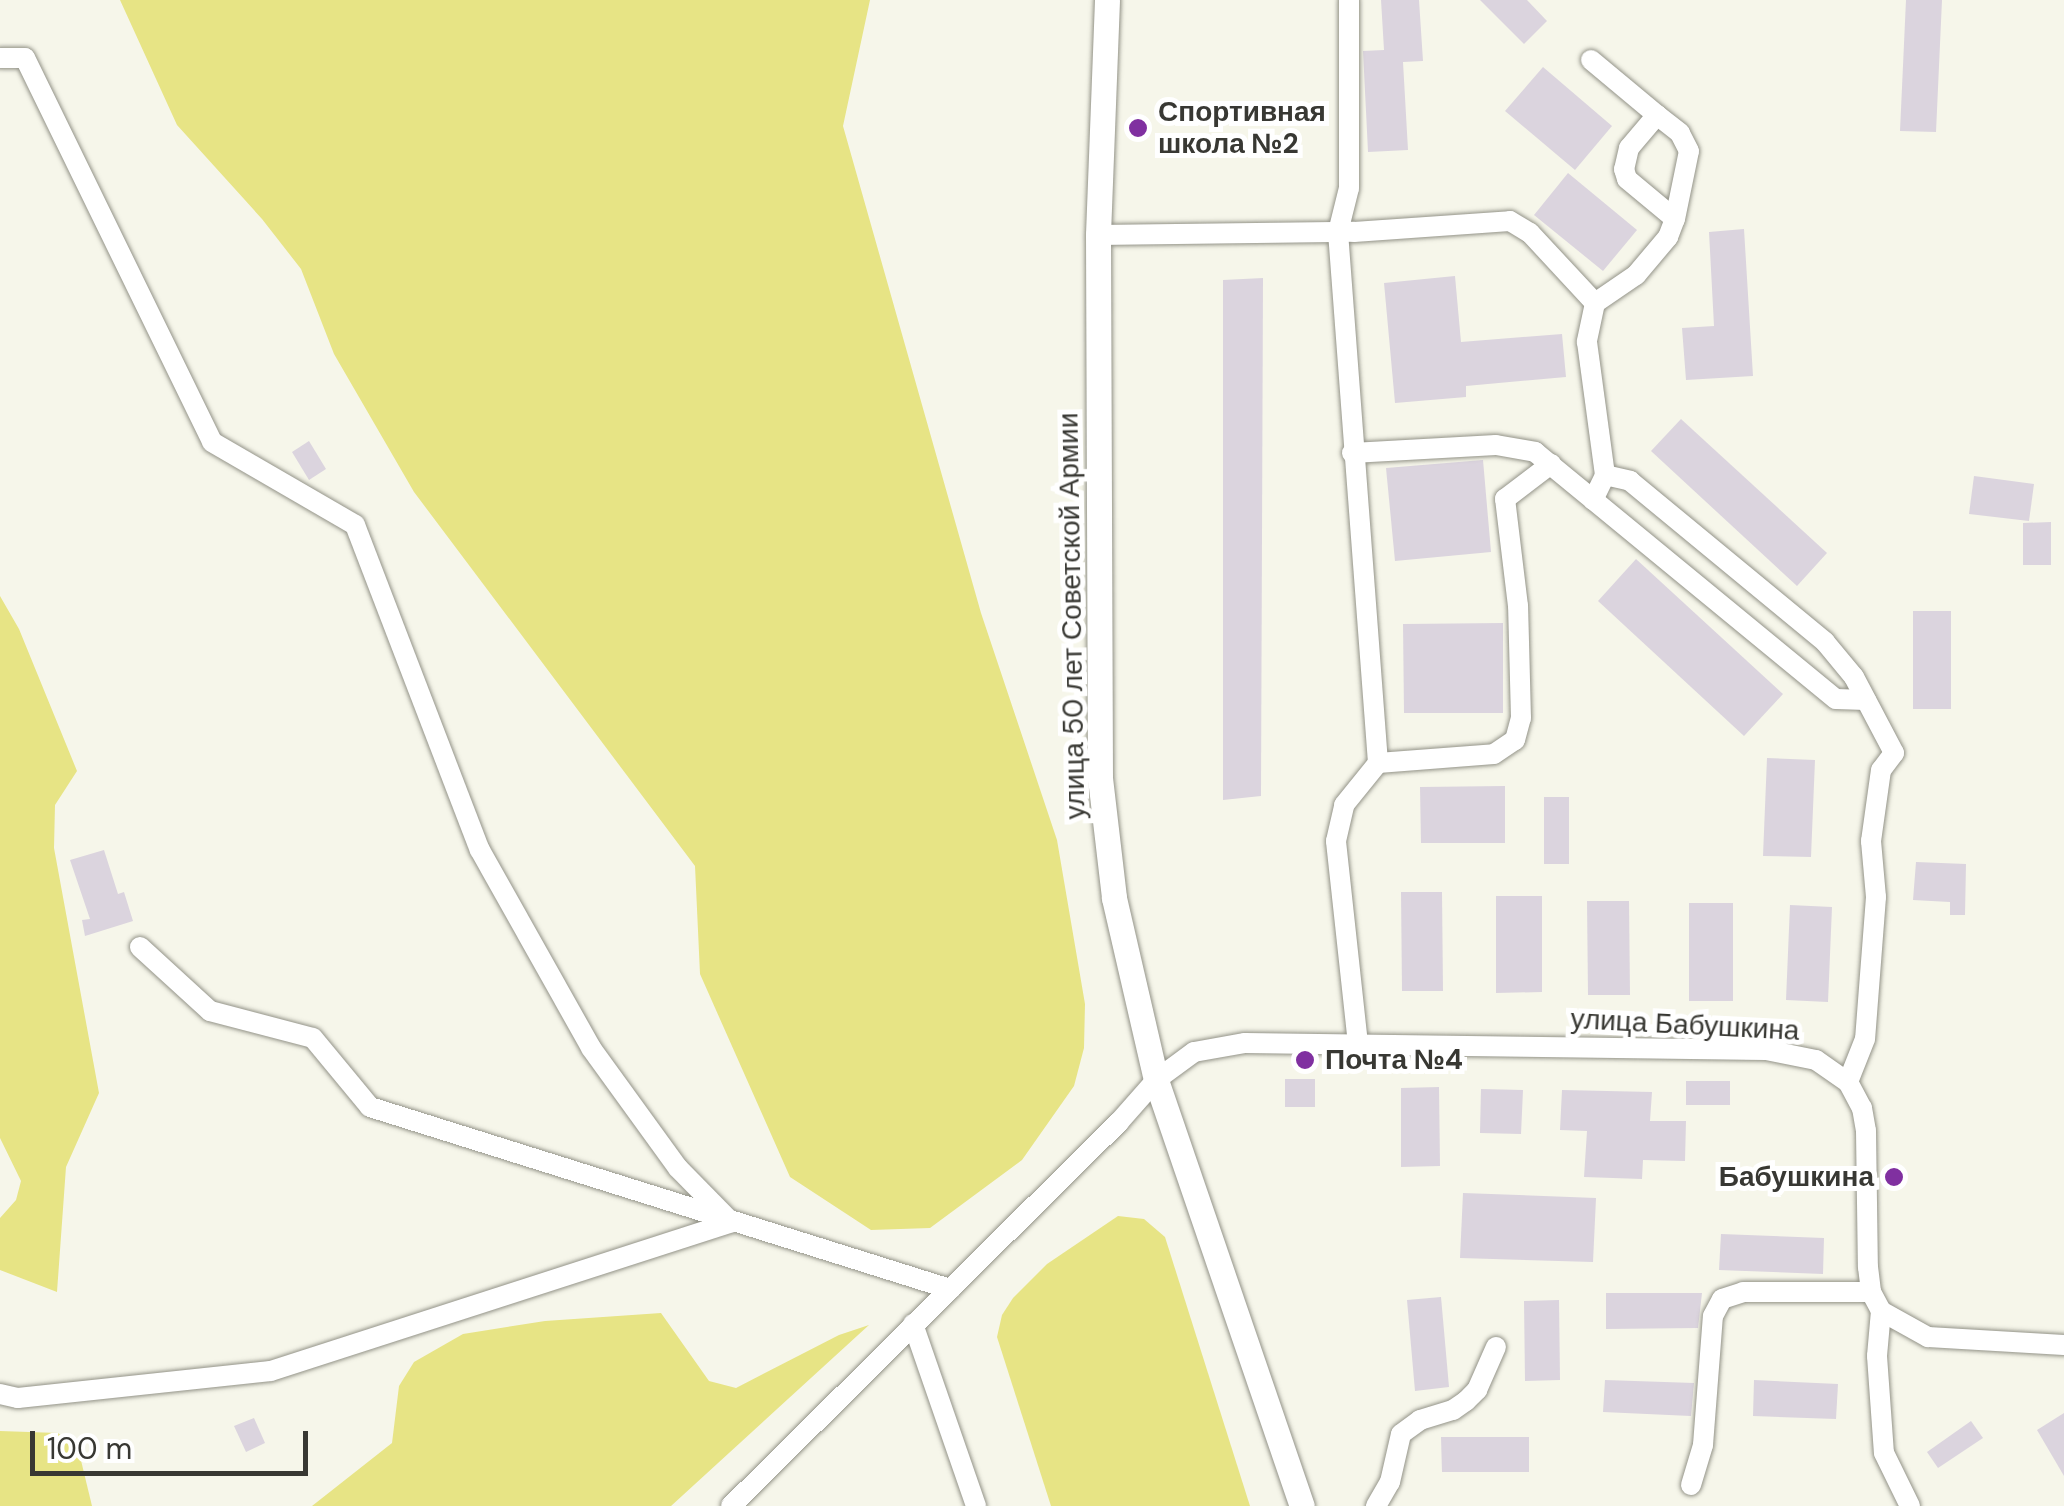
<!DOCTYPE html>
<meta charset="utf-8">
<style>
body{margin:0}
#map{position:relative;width:2064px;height:1506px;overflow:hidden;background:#f6f6ea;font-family:"DM Sans",sans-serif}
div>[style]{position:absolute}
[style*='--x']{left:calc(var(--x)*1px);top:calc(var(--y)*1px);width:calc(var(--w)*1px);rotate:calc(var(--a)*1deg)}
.water>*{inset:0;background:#e7e485}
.building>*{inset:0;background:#dbd4de}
.roads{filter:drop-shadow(0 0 2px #939388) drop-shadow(0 0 2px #939388)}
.minor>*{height:20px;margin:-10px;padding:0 10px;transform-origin:10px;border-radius:10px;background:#fff}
.major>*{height:25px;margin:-12.5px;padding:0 12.5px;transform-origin:12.5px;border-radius:12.5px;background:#fff}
.dots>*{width:28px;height:28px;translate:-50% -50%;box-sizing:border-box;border:5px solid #fff;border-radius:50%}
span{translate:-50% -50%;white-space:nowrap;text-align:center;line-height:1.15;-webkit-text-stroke:10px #fff;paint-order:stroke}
.poi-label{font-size:28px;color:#383833;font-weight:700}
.left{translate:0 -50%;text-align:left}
.right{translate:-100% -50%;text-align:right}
.street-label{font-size:28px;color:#383833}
.scale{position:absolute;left:30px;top:1431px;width:278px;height:45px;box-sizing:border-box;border:5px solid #383833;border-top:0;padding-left:12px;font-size:30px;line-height:35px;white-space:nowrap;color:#383833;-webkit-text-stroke:8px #fff;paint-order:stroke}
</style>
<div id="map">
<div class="water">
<i style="clip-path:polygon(120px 0,870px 0,843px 126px,981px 613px,1057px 840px,1085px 1004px,1084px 1048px,1074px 1086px,1022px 1160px,930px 1228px,871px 1230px,790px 1177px,700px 974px,695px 866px,414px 492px,334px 354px,301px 269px,262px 219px,177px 125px)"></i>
<i style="clip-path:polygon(0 596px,19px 629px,77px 771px,55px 805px,54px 848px,99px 1093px,66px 1167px,57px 1292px,0 1270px,0 1218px,16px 1200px,21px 1181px,0 1138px)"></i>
<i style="clip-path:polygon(1118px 1216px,1144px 1219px,1165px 1237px,1250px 1506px,1051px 1506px,997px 1337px,1002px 1315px,1013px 1298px,1047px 1264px)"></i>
<i style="clip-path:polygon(661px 1313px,709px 1381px,736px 1388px,839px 1335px,869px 1325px,671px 1506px,312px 1506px,392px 1443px,399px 1386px,414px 1362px,463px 1334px,545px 1321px)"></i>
<i style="clip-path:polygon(0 1431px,58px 1433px,78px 1448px,92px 1506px,0 1506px)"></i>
</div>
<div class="building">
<i style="clip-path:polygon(1381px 0,1419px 0,1423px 61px,1403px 62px,1408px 150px,1368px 152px,1363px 51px,1384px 50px)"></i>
<i style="clip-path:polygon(1480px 0,1527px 0,1547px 21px,1524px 44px)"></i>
<i style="clip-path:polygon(1906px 0,1942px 0,1936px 132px,1900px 131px)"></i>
<i style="clip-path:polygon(1543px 67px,1612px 126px,1575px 170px,1505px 111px)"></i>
<i style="clip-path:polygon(1568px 173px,1637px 230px,1603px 271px,1534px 215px)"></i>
<i style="clip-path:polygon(1744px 229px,1753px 376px,1686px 380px,1682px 328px,1714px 326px,1709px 232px)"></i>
<i style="clip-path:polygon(1455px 276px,1461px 342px,1562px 334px,1566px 377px,1466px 386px,1466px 397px,1395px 403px,1384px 283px)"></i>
<i style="clip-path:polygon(1263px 278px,1261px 796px,1223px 800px,1223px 280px)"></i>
<i style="clip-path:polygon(1681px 419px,1827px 553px,1797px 586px,1651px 451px)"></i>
<i style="clip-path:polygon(309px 441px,326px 469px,309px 480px,292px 452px)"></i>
<i style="clip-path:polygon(1483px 460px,1491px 552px,1395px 561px,1386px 468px)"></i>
<i style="clip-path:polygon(1974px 476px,2034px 484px,2029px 521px,1969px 514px)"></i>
<i style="clip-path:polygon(2051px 522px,2051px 565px,2023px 565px,2023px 523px)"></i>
<i style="clip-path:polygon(1636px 559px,1783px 694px,1744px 736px,1598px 601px)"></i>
<i style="clip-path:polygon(1913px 611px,1951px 611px,1951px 709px,1913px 709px)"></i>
<i style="clip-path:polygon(1503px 623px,1503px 713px,1404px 713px,1403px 624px)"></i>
<i style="clip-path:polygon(1767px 758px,1815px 760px,1811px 857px,1763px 856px)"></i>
<i style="clip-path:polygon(1505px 786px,1505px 843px,1421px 843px,1420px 787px)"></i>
<i style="clip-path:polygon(1544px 797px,1569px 797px,1569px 864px,1544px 864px)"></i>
<i style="clip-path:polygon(104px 850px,118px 894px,124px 892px,133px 921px,85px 936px,82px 920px,90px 919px,70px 860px)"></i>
<i style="clip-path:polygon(1916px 862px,1966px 864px,1965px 915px,1950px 915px,1950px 902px,1913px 900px)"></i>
<i style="clip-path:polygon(1401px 892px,1442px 892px,1443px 991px,1402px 991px)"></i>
<i style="clip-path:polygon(1496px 896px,1542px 896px,1542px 992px,1496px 993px)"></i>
<i style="clip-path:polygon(1587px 901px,1629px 901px,1630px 995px,1588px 995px)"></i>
<i style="clip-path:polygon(1689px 903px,1733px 903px,1733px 1001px,1689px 1001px)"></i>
<i style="clip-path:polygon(1790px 905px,1832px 907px,1828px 1002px,1786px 1000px)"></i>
<i style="clip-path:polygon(1285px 1079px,1315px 1079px,1315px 1107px,1285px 1107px)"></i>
<i style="clip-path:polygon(1686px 1081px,1730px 1081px,1730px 1105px,1686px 1105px)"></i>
<i style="clip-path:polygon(1439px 1087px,1440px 1166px,1401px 1167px,1401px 1088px)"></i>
<i style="clip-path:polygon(1481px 1089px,1523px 1090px,1521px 1134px,1480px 1133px)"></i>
<i style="clip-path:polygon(1562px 1090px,1652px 1092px,1650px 1121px,1686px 1121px,1685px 1161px,1643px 1160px,1642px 1179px,1584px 1177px,1587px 1131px,1560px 1130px)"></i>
<i style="clip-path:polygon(1463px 1193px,1596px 1198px,1593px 1262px,1460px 1258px)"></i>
<i style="clip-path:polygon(1721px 1234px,1824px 1238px,1823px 1274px,1719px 1270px)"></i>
<i style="clip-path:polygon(1606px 1293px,1702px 1293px,1698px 1328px,1606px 1329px)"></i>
<i style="clip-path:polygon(1441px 1297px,1449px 1387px,1415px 1391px,1407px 1300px)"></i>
<i style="clip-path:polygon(1559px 1300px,1560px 1380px,1525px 1381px,1524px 1301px)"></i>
<i style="clip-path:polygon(1605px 1380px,1694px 1383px,1691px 1416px,1603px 1412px)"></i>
<i style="clip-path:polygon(1754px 1380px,1838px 1384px,1836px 1419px,1753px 1416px)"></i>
<i style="clip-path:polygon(2064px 1413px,2064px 1476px,2037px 1430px)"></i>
<i style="clip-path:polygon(254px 1418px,265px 1443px,246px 1452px,234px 1426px)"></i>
<i style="clip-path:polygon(1971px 1421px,1983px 1438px,1938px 1468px,1927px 1452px)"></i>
<i style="clip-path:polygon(1441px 1437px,1529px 1437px,1529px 1472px,1442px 1472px)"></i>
</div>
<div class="roads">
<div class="minor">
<i style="--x:1349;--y:0;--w:188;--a:90"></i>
<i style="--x:1349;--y:188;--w:45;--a:104"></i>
<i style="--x:1338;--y:232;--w:533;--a:85.69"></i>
<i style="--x:0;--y:58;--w:25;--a:0"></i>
<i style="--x:25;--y:58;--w:427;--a:64"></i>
<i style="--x:212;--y:442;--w:165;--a:30.1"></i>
<i style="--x:355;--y:525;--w:348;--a:69"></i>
<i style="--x:480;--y:850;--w:227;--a:60.7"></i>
<i style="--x:591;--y:1048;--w:148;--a:54.1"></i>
<i style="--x:678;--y:1168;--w:76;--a:45.5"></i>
<i style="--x:1591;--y:60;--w:86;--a:39.8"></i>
<i style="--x:1098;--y:235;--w:256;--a:-0.7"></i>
<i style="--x:1354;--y:232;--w:156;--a:-4"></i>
<i style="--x:1510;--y:221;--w:23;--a:31"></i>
<i style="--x:1530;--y:233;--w:96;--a:47.1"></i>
<i style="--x:1595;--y:303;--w:50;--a:-34.3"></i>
<i style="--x:1636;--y:275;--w:50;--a:-49.9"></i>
<i style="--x:1668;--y:237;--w:19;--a:-69"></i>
<i style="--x:1675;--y:219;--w:69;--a:-78.4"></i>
<i style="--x:1689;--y:151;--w:20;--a:-117"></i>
<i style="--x:1680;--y:133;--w:29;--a:-142"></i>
<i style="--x:1657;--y:115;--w:43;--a:130.3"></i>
<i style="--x:1629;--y:148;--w:22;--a:103"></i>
<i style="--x:1624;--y:169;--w:10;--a:73"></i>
<i style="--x:1627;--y:179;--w:62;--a:39.8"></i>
<i style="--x:1595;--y:303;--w:40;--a:102"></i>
<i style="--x:1587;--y:342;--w:134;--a:82.3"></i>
<i style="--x:1352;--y:453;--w:144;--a:-3.2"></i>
<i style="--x:1496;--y:445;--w:40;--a:10"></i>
<i style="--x:1535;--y:452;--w:389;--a:39.4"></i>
<i style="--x:1836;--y:699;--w:30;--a:2"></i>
<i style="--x:1593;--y:500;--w:28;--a:-64"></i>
<i style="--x:1605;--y:475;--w:26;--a:13"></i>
<i style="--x:1630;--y:481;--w:253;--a:39.5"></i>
<i style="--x:1825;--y:642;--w:45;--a:50.4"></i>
<i style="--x:1854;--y:677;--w:86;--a:62.2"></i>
<i style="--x:1894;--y:753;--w:21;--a:127"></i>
<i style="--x:1881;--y:770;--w:72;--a:98"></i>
<i style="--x:1871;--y:841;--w:56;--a:84.9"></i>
<i style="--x:1876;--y:897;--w:142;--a:94.4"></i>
<i style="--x:1865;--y:1039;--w:46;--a:111.6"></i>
<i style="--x:140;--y:947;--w:95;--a:42.4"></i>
<i style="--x:210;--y:1011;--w:106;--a:14.7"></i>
<i style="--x:313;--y:1038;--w:89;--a:50.4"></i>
<i style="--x:370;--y:1107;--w:608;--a:17.42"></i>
<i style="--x:1358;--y:1044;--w:204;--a:-96.2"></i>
<i style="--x:1336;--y:841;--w:37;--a:-77"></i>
<i style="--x:1344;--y:805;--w:54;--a:-51"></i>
<i style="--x:1378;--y:763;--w:116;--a:-4.4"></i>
<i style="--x:1494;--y:754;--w:25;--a:-34"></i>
<i style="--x:1515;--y:740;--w:23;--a:-75"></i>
<i style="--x:1521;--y:718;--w:112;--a:-91.5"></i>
<i style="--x:1518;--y:606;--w:108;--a:-96.9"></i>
<i style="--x:1505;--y:499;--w:58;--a:-37.3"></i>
<i style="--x:1881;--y:1311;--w:45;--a:95.1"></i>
<i style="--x:1877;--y:1356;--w:97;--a:85.9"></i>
<i style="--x:1884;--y:1453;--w:59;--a:63.9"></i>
<i style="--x:913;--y:1324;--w:193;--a:70.9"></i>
<i style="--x:0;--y:1394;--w:18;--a:13"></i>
<i style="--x:18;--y:1398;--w:254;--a:-6.1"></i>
<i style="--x:271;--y:1371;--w:484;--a:-17.9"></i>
<i style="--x:1691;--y:1485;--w:42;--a:-73.3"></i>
<i style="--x:1703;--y:1445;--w:129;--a:-85.6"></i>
<i style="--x:1713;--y:1316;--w:19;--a:-62"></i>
<i style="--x:1722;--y:1299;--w:22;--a:-18"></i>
<i style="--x:1743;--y:1292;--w:128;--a:0"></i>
<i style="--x:731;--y:1506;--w:546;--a:-44.7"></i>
<i style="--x:1119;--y:1122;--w:56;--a:-48.6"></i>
<i style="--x:1156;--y:1080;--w:47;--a:-36.4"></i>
<i style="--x:1194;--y:1052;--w:52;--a:-10"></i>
<i style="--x:1245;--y:1043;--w:521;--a:0.77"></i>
<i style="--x:1766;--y:1050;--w:51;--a:11.3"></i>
<i style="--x:1816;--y:1060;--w:39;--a:35"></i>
<i style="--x:1848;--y:1082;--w:30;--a:62"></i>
<i style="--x:1862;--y:1108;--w:23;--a:80"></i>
<i style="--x:1866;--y:1131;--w:136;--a:89.2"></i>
<i style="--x:1868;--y:1267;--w:25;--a:83"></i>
<i style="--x:1871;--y:1292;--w:21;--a:62"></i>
<i style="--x:1881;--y:1311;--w:54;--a:29"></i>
<i style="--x:1928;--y:1337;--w:136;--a:3.4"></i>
<i style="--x:1376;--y:1506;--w:28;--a:-60"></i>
<i style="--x:1390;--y:1482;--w:49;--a:-77.1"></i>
<i style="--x:1401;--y:1434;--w:24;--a:-36"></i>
<i style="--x:1420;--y:1420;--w:34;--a:-17"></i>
<i style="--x:1453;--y:1410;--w:16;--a:-35"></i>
<i style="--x:1466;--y:1401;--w:16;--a:-45"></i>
<i style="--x:1477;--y:1390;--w:47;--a:-66.2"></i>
</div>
<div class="major">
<i style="--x:1107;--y:0;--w:235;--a:92.2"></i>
<i style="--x:1098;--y:235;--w:543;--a:89.79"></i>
<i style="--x:1100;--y:778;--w:121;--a:83.3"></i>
<i style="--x:1114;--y:898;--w:187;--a:77"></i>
<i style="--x:1156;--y:1080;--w:450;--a:71.1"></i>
</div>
</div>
<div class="dots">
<i style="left:1138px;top:128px;background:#8030a0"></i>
<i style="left:1305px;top:1060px;background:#8030a0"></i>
<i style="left:1894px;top:1177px;background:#8030a0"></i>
</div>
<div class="poi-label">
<span class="left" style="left:1158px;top:128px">Спортивная<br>школа №2</span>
<span class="left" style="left:1325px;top:1060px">Почта №4</span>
<span class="right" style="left:1874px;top:1177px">Бабушкина</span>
</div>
<div class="street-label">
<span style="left:1072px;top:616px;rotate:-91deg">улица 50 лет Советской Армии</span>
<span style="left:1685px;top:1025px;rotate:3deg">улица Бабушкина</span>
</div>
<div class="scale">100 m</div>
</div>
